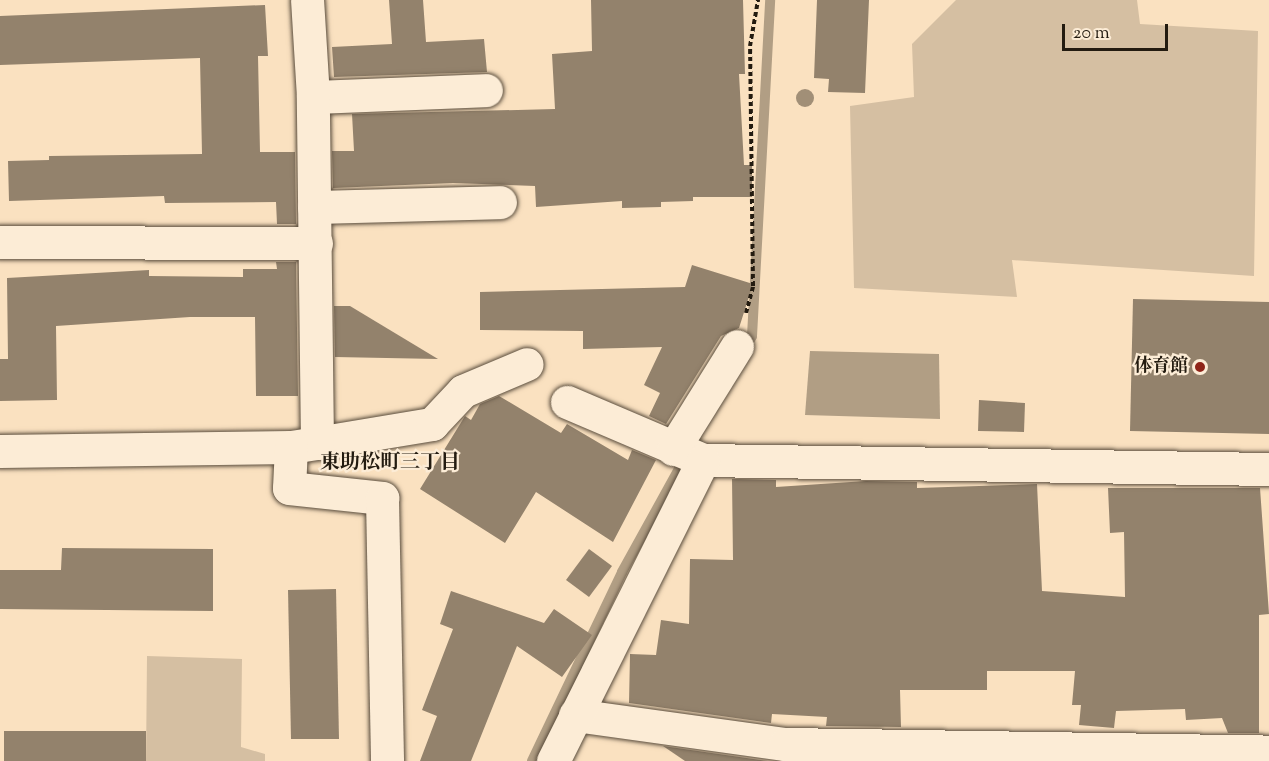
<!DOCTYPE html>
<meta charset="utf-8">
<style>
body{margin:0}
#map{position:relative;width:1269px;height:761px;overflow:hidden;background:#fae1c0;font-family:"Sorts Mill Goudy","Noto Serif JP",serif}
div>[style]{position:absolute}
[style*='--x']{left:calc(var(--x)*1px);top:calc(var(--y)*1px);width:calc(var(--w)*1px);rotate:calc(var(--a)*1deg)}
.green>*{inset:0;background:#d5bfa2}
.water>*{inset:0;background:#b19e84}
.stream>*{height:10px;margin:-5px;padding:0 5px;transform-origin:5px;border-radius:5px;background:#b19e84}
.building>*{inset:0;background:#93826c}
.path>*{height:4px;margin-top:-2px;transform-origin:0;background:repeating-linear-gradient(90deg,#231b10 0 4.5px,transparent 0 7.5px)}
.roads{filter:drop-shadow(0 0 2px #594c3c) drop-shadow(0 0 2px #594c3c)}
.minor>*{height:33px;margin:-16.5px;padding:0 16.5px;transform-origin:16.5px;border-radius:16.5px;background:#fcecd6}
.trees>*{width:18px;height:18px;margin:-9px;border-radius:50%;background:#a18f77}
.dots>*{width:16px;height:16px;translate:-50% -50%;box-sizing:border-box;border:3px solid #fcecd6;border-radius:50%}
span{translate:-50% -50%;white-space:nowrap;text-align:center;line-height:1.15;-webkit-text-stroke:4.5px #fcecd6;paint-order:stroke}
.poi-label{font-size:18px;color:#231b10;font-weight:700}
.right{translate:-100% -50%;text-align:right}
.neighbourhood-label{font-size:20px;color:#231b10;font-weight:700}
.scale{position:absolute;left:1062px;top:24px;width:106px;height:27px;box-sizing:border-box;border:3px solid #231b10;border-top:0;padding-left:8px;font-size:18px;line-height:21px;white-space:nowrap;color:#231b10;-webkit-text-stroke:4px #fcecd6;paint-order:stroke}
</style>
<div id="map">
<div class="green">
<i style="clip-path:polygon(956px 0,1137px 0,1140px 24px,1258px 31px,1254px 276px,1012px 260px,1017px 297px,854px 288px,850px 106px,914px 97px,912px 44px)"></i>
<i style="clip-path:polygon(147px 656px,242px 659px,241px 747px,265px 754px,265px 761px,146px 761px)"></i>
</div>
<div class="water">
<i style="clip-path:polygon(810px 351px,939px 354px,940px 419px,805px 415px)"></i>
</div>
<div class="stream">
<i style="--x:744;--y:350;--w:16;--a:-60"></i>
<i style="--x:752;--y:336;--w:336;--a:-86.9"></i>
<i style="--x:532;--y:761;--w:209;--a:-64.5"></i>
<i style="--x:622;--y:572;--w:132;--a:-61.1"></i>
</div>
<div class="building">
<i style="clip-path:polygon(389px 0,423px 0,426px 42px,484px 39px,487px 72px,334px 77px,332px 47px,392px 44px)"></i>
<i style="clip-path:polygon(591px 0,743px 0,745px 74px,739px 74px,744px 165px,752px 165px,752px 197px,693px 197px,693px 201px,661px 202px,661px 207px,622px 208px,622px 201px,536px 207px,535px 186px,453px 183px,333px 188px,332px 151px,354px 151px,352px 114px,555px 109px,552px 54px,592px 51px)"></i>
<i style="clip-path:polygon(817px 0,869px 0,865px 93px,828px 92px,829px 79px,814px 78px)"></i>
<i style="clip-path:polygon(265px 5px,268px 56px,258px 56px,260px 152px,295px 152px,296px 224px,277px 224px,276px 202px,165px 203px,164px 196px,9px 201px,8px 161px,49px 160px,49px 156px,202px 154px,200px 58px,0 65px,0 16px)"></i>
<i style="clip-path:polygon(276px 262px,296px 262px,298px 396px,256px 396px,255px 317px,190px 317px,56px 326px,57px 400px,0 401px,0 359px,8px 359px,7px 278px,149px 270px,149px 276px,243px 277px,243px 269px,277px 269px)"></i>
<i style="clip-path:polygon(692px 265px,753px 284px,739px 328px,721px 336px,666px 424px,649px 416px,660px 393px,644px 385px,662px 347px,583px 349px,583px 331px,480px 330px,480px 292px,685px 287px)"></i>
<i style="clip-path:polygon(1133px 299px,1269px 302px,1269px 434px,1130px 431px)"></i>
<i style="clip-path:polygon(334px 306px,350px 306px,438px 359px,335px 357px)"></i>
<i style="clip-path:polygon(499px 396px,561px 433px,567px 424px,628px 460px,632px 450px,656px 460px,613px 542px,536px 492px,505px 543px,420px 489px,465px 416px,471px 420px,480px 404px)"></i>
<i style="clip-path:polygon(979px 400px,1025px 403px,1024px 432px,978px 431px)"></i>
<i style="clip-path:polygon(732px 479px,776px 480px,776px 487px,866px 481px,917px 482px,917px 488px,1037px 484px,1042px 591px,1125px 597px,1124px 532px,1110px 533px,1108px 488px,1260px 488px,1269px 614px,1259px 615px,1259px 733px,1228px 733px,1222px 718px,1186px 720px,1185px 709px,1116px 711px,1114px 728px,1079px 725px,1081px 705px,1072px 705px,1075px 671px,987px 671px,987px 690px,900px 690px,901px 727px,826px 726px,827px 717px,772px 714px,771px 723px,629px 703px,630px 654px,656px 655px,661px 620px,689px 624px,690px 559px,733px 560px)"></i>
<i style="clip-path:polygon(62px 548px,213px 549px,213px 611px,0 609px,0 570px,61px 570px)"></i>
<i style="clip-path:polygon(589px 549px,612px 566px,589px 597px,566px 580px)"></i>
<i style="clip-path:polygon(336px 589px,339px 739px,291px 739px,288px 590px)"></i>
<i style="clip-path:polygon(451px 591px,544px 623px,554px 609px,592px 635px,562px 677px,517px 646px,471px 761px,420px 761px,437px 716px,422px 710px,453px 629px,440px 624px)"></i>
<i style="clip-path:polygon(4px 731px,146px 731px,146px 761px,4px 761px)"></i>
<i style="clip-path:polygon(663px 746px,768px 761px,685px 761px)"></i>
</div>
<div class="path">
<i style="--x:746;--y:313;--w:28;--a:-75"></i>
<i style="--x:753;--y:286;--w:240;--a:-90.7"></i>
<i style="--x:750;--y:46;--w:47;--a:-80.1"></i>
</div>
<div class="roads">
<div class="minor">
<i style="--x:313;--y:97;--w:173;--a:-2.3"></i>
<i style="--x:314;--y:207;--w:186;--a:-1.5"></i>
<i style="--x:0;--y:242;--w:316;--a:0.2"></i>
<i style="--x:567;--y:402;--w:148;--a:23.1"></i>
<i style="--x:703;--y:460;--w:566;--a:0.91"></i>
<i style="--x:317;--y:443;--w:117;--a:-9.4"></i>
<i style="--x:432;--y:424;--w:45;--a:-46.8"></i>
<i style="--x:463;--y:391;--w:69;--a:-22.9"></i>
<i style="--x:291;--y:447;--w:26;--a:-9"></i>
<i style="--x:317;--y:443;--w:346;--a:-90.7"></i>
<i style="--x:313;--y:97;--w:97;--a:-93.5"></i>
<i style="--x:673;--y:449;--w:121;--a:-58.1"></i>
<i style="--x:0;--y:451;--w:291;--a:-0.8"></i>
<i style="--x:291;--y:447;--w:41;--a:92.8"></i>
<i style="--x:289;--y:488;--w:94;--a:6.1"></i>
<i style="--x:382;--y:498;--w:263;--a:88.9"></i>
<i style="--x:575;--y:715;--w:212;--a:7.9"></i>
<i style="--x:785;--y:744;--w:484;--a:0.9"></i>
<i style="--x:553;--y:761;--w:336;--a:-63.5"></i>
</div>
</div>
<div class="trees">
<i style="left:805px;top:98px"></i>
</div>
<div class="dots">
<i style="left:1200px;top:367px;background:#8f2418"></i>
</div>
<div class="poi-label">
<span class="right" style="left:1188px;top:367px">体育館</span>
</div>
<div class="neighbourhood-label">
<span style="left:390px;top:463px">東助松町三丁目</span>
</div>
<div class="scale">20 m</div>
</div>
